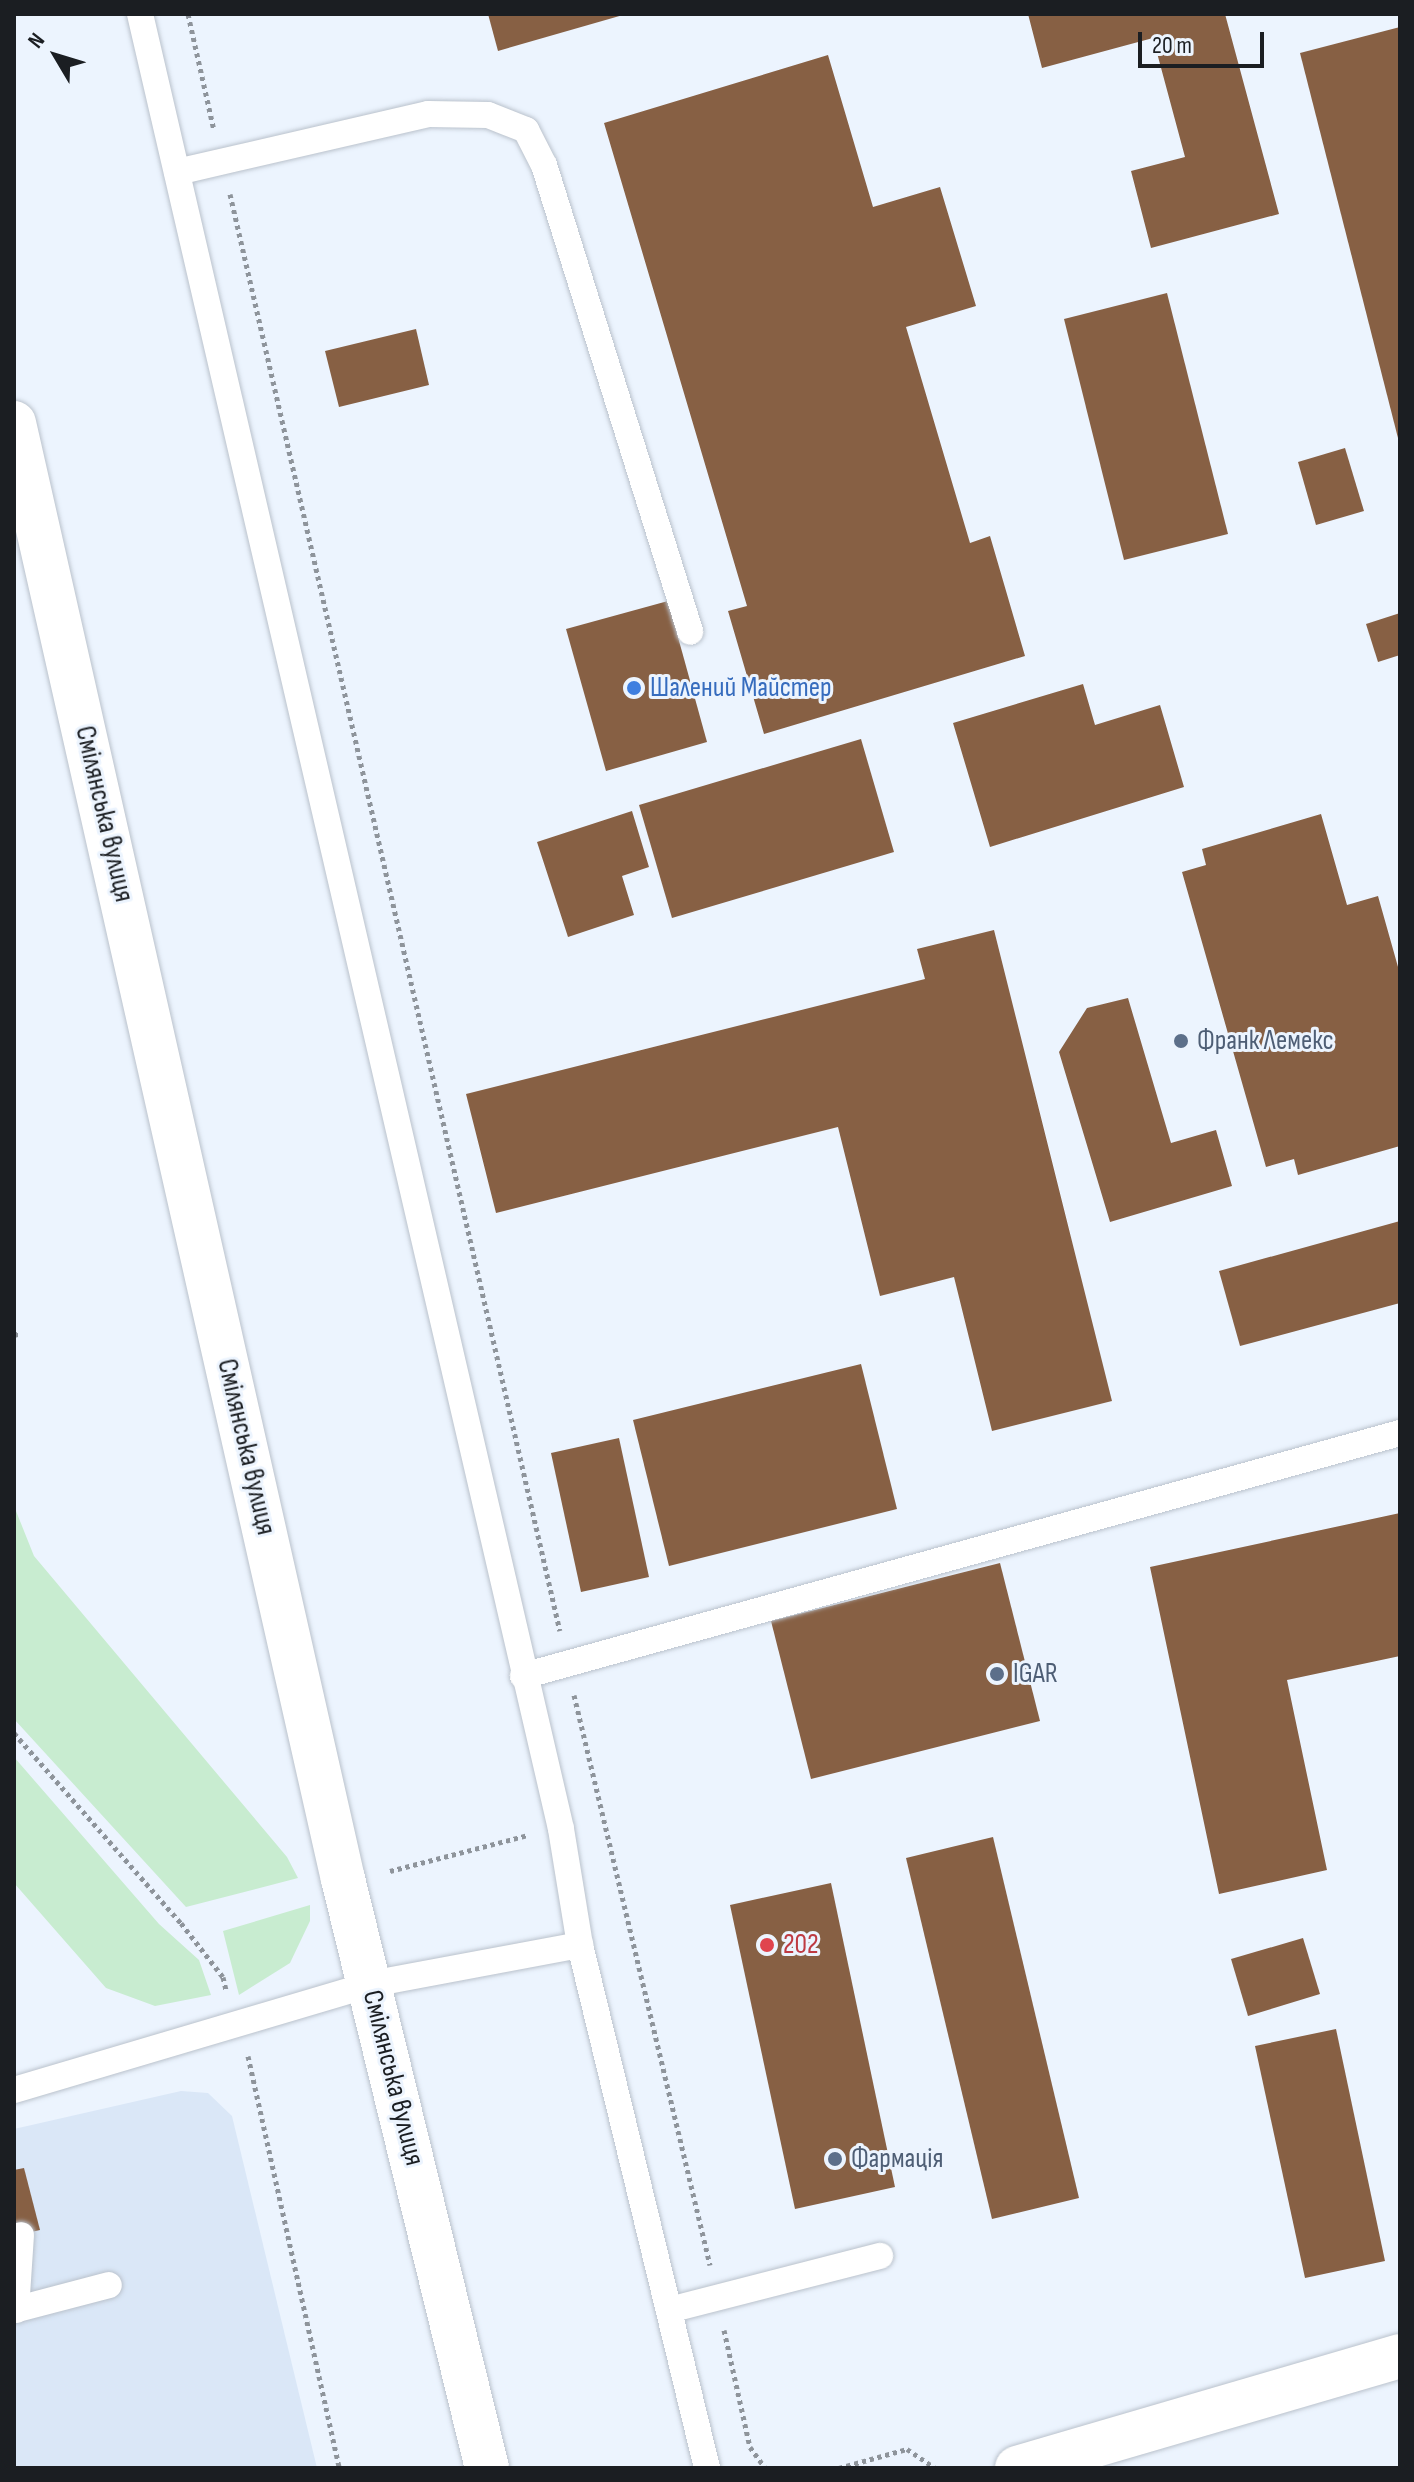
<!DOCTYPE html>
<meta charset="utf-8">
<style>
body{margin:0}
#map{position:relative;width:1414px;height:2482px;overflow:hidden;background:#ecf4fe;font-family:"Sofia Sans Condensed",sans-serif}
div>[style]{position:absolute}
[style*='--x']{left:calc(var(--x)*1px);top:calc(var(--y)*1px);width:calc(var(--w)*1px);rotate:calc(var(--a)*1deg)}
.built>*{inset:0;background:#dae7f7}
.green>*{inset:0;background:#c8ecd0}
.building>*{inset:0;background:#876044}
.path>*{height:5px;margin-top:-2.5px;transform-origin:0;background:repeating-linear-gradient(90deg,#8e949b 0 4px,transparent 0 8px)}
.roads{filter:drop-shadow(0 0 2px #bac2cc) drop-shadow(0 0 2px #bac2cc)}
.lane>*{height:26px;margin:-13px;padding:0 13px;transform-origin:13px;border-radius:13px;background:#fff}
.street>*{height:44px;margin:-22px;padding:0 22px;transform-origin:22px;border-radius:22px;background:#fff}
.primary>*{height:44px;margin:-22px;padding:0 22px;transform-origin:22px;border-radius:22px;background:#fff}
.dots>*{width:22px;height:22px;translate:-50% -50%;box-sizing:border-box;border:4px solid #ecf4fe;border-radius:50%}
span{translate:-50% -50%;white-space:nowrap;text-align:center;line-height:1.15;-webkit-text-stroke:6px #ecf4fe;paint-order:stroke}
.shop-label{font-size:28px;color:#366cbe}
.left{translate:0 -50%;text-align:left}
.street-label{font-size:28px;color:#1b1e22}
.service-label{font-size:28px;color:#4e5e75}
.health-label{font-size:28px;color:#be3a42}
.frame{position:absolute;inset:0;border:16px solid #1b1e22;pointer-events:none}
.north{position:absolute;left:16px;top:16px;width:80px;height:80px;-webkit-text-stroke:6px #ecf4fe;paint-order:stroke;rotate:308deg;font-size:22px;font-weight:700;line-height:32px;text-align:center;color:#1b1e22}
.north::after{content:'';display:block;margin:auto;width:28px;height:36px;background:#1b1e22;clip-path:polygon(50% 0,100% 100%,50% 72%,0 100%)}
.scale{position:absolute;left:1138px;top:32px;width:126px;height:36px;box-sizing:border-box;border:4px solid #1b1e22;border-top:0;padding-left:10px;font-size:24px;line-height:28px;white-space:nowrap;color:#1b1e22;-webkit-text-stroke:6px #ecf4fe;paint-order:stroke}
</style>
<div id="map">
<div class="built">
<i style="clip-path:polygon(181px 2091px,208px 2093px,232px 2116px,317px 2468px,14px 2468px,14px 2129px)"></i>
</div>
<div class="green">
<i style="clip-path:polygon(16px 1511px,34px 1556px,287px 1857px,298px 1878px,186px 1907px,14px 1719px)"></i>
<i style="clip-path:polygon(14px 1757px,159px 1924px,199px 1960px,211px 1995px,155px 2006px,106px 1988px,14px 1883px)"></i>
<i style="clip-path:polygon(310px 1905px,310px 1921px,290px 1963px,239px 1995px,223px 1931px)"></i>
</div>
<div class="building">
<i style="clip-path:polygon(488px 14px,622px 14px,623px 15px,498px 51px)"></i>
<i style="clip-path:polygon(1028px 14px,1225px 14px,1279px 214px,1151px 248px,1131px 171px,1185px 157px,1153px 38px,1042px 68px)"></i>
<i style="clip-path:polygon(1400px 27px,1400px 441px,1399px 442px,1300px 53px)"></i>
<i style="clip-path:polygon(828px 55px,873px 207px,940px 187px,976px 306px,906px 327px,970px 543px,990px 536px,1025px 656px,764px 734px,728px 611px,747px 606px,604px 123px)"></i>
<i style="clip-path:polygon(1167px 293px,1228px 534px,1124px 560px,1064px 319px)"></i>
<i style="clip-path:polygon(416px 329px,429px 385px,339px 407px,325px 351px)"></i>
<i style="clip-path:polygon(1345px 448px,1364px 511px,1316px 525px,1298px 462px)"></i>
<i style="clip-path:polygon(668px 601px,707px 742px,606px 771px,566px 629px)"></i>
<i style="clip-path:polygon(1400px 613px,1400px 655px,1378px 662px,1366px 624px)"></i>
<i style="clip-path:polygon(1083px 684px,1095px 725px,1160px 705px,1184px 787px,990px 847px,953px 723px)"></i>
<i style="clip-path:polygon(861px 739px,894px 852px,672px 918px,639px 805px)"></i>
<i style="clip-path:polygon(632px 811px,649px 867px,622px 876px,634px 915px,568px 937px,537px 842px)"></i>
<i style="clip-path:polygon(1321px 814px,1347px 905px,1378px 896px,1400px 974px,1400px 1146px,1298px 1175px,1294px 1159px,1266px 1167px,1182px 872px,1206px 865px,1202px 849px)"></i>
<i style="clip-path:polygon(994px 930px,1112px 1401px,992px 1431px,954px 1277px,880px 1296px,838px 1127px,496px 1213px,466px 1094px,925px 979px,917px 949px)"></i>
<i style="clip-path:polygon(1128px 998px,1171px 1143px,1216px 1130px,1232px 1186px,1110px 1222px,1059px 1052px,1087px 1008px)"></i>
<i style="clip-path:polygon(1400px 1221px,1400px 1303px,1240px 1346px,1219px 1271px)"></i>
<i style="clip-path:polygon(861px 1364px,897px 1509px,669px 1566px,633px 1420px)"></i>
<i style="clip-path:polygon(619px 1438px,649px 1577px,581px 1592px,551px 1453px)"></i>
<i style="clip-path:polygon(1400px 1513px,1400px 1656px,1287px 1680px,1327px 1870px,1219px 1894px,1150px 1567px)"></i>
<i style="clip-path:polygon(1000px 1563px,1040px 1721px,811px 1779px,771px 1621px)"></i>
<i style="clip-path:polygon(993px 1837px,1079px 2198px,992px 2219px,906px 1858px)"></i>
<i style="clip-path:polygon(831px 1883px,895px 2187px,795px 2209px,730px 1905px)"></i>
<i style="clip-path:polygon(1303px 1938px,1320px 1994px,1248px 2016px,1231px 1959px)"></i>
<i style="clip-path:polygon(1336px 2029px,1385px 2261px,1305px 2278px,1255px 2046px)"></i>
<i style="clip-path:polygon(24px 2168px,40px 2230px,14px 2236px,14px 2170px)"></i>
</div>
<div class="path">
<i style="--x:188;--y:14;--w:119;--a:77.4"></i>
<i style="--x:230;--y:194;--w:1474;--a:77.07"></i>
<i style="--x:14;--y:1335;--w:7;--a:-16"></i>
<i style="--x:574;--y:1695;--w:586;--a:76.58"></i>
<i style="--x:14;--y:1733;--w:253;--a:48.7"></i>
<i style="--x:181;--y:1923;--w:68;--a:52.1"></i>
<i style="--x:223;--y:1977;--w:13;--a:77"></i>
<i style="--x:390;--y:1871;--w:143;--a:-14.6"></i>
<i style="--x:248;--y:2056;--w:422;--a:77.5"></i>
<i style="--x:724;--y:2330;--w:120;--a:77.5"></i>
<i style="--x:750;--y:2447;--w:26;--a:54"></i>
<i style="--x:839;--y:2468;--w:71;--a:-15.6"></i>
<i style="--x:907;--y:2449;--w:34;--a:34"></i>
</div>
<div class="roads">
<div class="lane">
<i style="--x:140;--y:14;--w:1863;--a:76.94"></i>
<i style="--x:561;--y:1829;--w:118;--a:80.7"></i>
<i style="--x:580;--y:1945;--w:538;--a:76.35"></i>
<i style="--x:177;--y:172;--w:258;--a:-13"></i>
<i style="--x:428;--y:114;--w:60;--a:1"></i>
<i style="--x:488;--y:115;--w:41;--a:21.5"></i>
<i style="--x:526;--y:130;--w:39;--a:63"></i>
<i style="--x:544;--y:165;--w:489;--a:72.6"></i>
<i style="--x:523;--y:1676;--w:910;--a:-15.49"></i>
<i style="--x:14;--y:2090;--w:372;--a:-16.5"></i>
<i style="--x:371;--y:1984;--w:213;--a:-10.6"></i>
<i style="--x:14;--y:2310;--w:98;--a:-14.7"></i>
<i style="--x:16;--y:2310;--w:75;--a:-86.2"></i>
<i style="--x:669;--y:2310;--w:218;--a:-14.4"></i>
</div>
<div class="street">
<i style="--x:1017;--y:2468;--w:399;--a:-16.3"></i>
</div>
<div class="primary">
<i style="--x:14;--y:423;--w:1493;--a:77.27"></i>
<i style="--x:343;--y:1879;--w:606;--a:76.26"></i>
</div>
</div>
<div class="dots">
<i style="left:634px;top:688px;background:#3f7fe0"></i>
<i style="left:1181px;top:1041px;background:#5c6f8a"></i>
<i style="left:997px;top:1674px;background:#5c6f8a"></i>
<i style="left:767px;top:1945px;background:#e0444e"></i>
<i style="left:835px;top:2159px;background:#5c6f8a"></i>
</div>
<div class="shop-label">
<span class="left" style="left:650px;top:688px">Шалений Майстер</span>
</div>
<div class="street-label">
<span style="left:104px;top:814px;rotate:77deg">Смілянська вулиця</span>
<span style="left:246px;top:1447px;rotate:77deg">Смілянська вулиця</span>
<span style="left:393px;top:2078px;rotate:76deg">Смілянська вулиця</span>
</div>
<div class="service-label">
<span class="left" style="left:1197px;top:1041px">Франк Лемекс</span>
<span class="left" style="left:1013px;top:1674px">IGAR</span>
<span class="left" style="left:851px;top:2159px">Фармація</span>
</div>
<div class="health-label">
<span class="left" style="left:783px;top:1945px">202</span>
</div>
<div class="frame"></div>
<div class="north">N</div>
<div class="scale">20 m</div>
</div>
